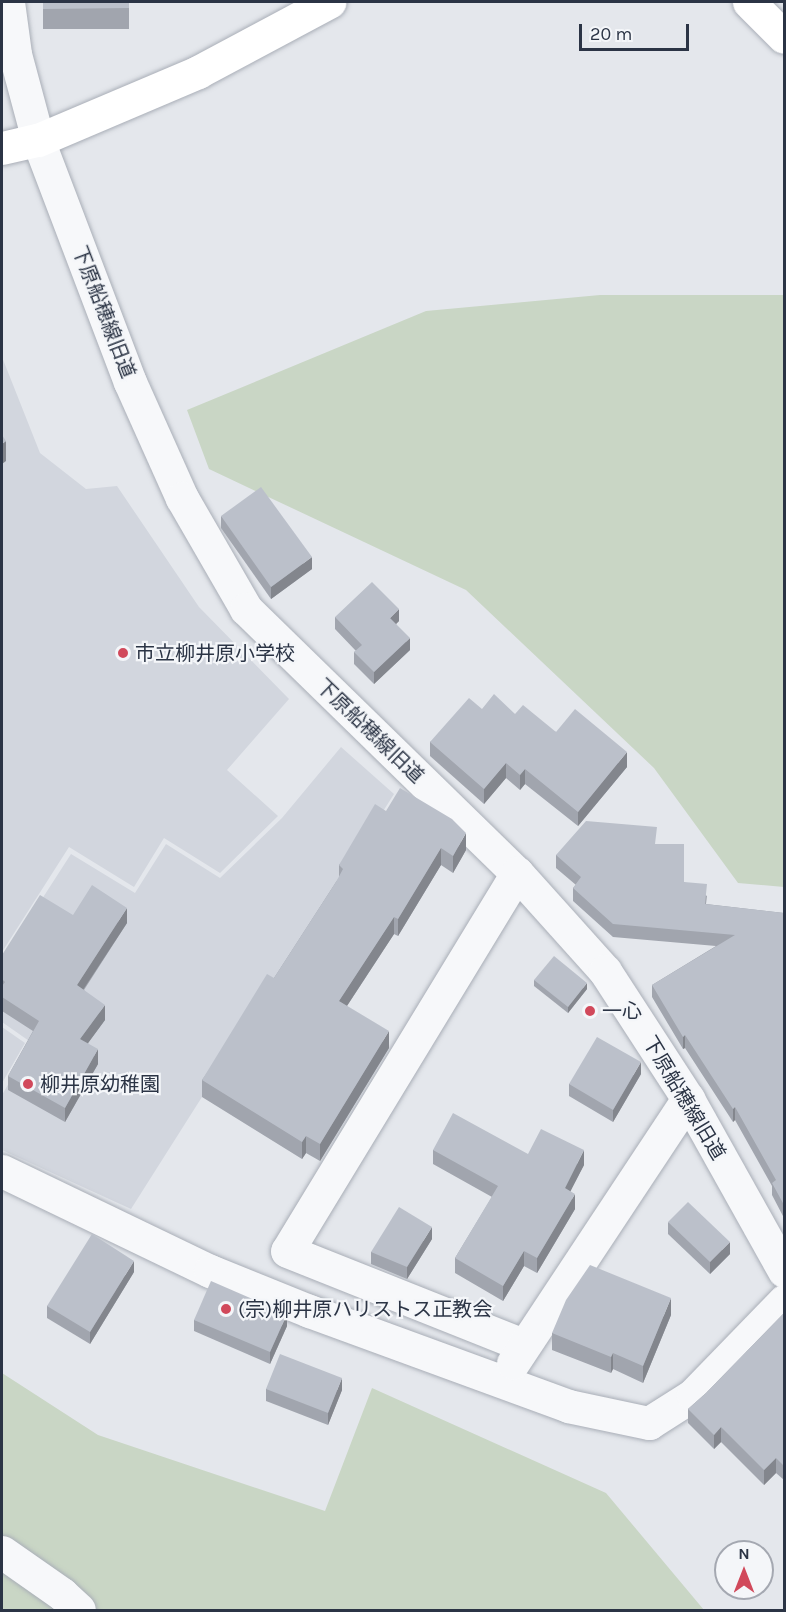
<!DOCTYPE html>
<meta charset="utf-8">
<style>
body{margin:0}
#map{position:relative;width:786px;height:1612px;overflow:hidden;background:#e4e7ec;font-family:Karla,"Noto Sans JP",sans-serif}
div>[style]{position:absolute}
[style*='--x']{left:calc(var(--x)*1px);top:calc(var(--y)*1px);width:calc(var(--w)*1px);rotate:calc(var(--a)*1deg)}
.built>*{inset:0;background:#d2d6de}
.green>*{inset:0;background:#c9d6c5}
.roads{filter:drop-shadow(0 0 2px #a9aeb7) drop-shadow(0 0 2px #a9aeb7)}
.minor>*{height:33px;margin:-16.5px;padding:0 16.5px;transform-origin:16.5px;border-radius:16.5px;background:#f7f8fa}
.major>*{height:33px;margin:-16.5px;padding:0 16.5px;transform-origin:16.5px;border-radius:16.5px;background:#fff}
.wall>*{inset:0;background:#a1a5ae}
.shaded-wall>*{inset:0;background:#83868d}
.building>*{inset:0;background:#bbc0ca}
.dots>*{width:16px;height:16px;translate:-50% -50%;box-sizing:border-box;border:3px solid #f4f6f9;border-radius:50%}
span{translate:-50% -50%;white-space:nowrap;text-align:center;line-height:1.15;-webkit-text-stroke:4.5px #f4f6f9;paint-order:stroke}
.street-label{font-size:20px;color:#2b3445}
.poi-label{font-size:20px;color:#2b3445}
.left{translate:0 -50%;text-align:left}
.frame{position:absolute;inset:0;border:3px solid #2b3445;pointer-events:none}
.north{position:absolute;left:714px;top:1540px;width:60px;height:60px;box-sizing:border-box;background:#f4f6f9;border:2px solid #a4a8b1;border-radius:50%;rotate:0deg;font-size:16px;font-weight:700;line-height:24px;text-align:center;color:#2b3445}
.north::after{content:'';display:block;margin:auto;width:21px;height:27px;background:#d1495b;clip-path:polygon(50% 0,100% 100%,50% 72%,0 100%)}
.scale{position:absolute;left:579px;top:24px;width:110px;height:27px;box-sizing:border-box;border:3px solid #2b3445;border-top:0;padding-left:8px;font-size:18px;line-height:21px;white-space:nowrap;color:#2b3445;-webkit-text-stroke:4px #f4f6f9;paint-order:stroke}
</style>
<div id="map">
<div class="built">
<i style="clip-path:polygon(2px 357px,40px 453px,86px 489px,117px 486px,199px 607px,289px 699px,227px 770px,278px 816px,220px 873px,164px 838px,134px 887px,69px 847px,2px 952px)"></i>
<i style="clip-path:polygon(341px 747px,394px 794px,131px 1209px,2px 1150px,2px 1095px,32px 1043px,2px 1022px,2px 961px,71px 854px,135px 893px,166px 844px,220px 878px,282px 818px)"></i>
<i style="clip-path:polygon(2px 1027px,25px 1043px,2px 1083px)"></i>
</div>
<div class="green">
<i style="clip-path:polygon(600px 295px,784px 295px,784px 887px,738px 883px,654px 768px,466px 590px,209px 469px,187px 410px,426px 311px)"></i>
<i style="clip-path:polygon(2px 1373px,98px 1435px,325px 1511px,372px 1388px,606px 1493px,704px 1610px,2px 1610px)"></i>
</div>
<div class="roads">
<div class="minor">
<i style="--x:8;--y:2;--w:52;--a:82.3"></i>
<i style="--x:15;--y:54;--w:89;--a:75"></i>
<i style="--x:38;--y:140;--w:259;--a:69.2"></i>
<i style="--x:130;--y:382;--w:127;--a:65.9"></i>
<i style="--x:182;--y:498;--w:128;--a:60"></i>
<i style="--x:246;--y:609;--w:378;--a:44.3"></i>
<i style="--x:517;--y:873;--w:132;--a:48.1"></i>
<i style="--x:605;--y:971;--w:153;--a:57"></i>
<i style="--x:688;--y:1099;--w:197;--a:60.8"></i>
<i style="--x:517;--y:873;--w:442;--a:121.3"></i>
<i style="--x:287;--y:1251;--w:254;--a:21.7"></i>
<i style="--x:2;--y:1171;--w:231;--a:25.7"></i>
<i style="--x:210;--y:1271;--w:107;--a:22"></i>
<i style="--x:309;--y:1311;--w:276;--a:20.1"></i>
<i style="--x:568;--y:1406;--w:83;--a:11.9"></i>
<i style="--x:649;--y:1423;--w:52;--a:-32.5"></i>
<i style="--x:693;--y:1395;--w:131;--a:-45.9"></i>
<i style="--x:513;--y:1363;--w:317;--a:-56.5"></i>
<i style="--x:2;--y:1552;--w:73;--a:35"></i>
<i style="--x:62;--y:1594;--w:23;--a:43"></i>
</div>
<div class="major">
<i style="--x:749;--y:2;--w:49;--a:45"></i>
<i style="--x:2;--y:148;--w:37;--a:-13"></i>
<i style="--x:38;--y:140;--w:174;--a:-23"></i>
<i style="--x:198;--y:72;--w:149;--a:-28.1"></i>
</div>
</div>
<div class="wall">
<i style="clip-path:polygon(43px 2px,129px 2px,129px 29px,43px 29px)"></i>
<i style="clip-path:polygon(221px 516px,312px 569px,271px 599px,221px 528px)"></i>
<i style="clip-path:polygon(335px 617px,399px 621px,396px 624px,410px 650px,374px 684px,354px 664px,354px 652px,356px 651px,335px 629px)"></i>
<i style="clip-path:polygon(482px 709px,515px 714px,556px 732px,627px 767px,578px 826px,525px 784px,520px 790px,506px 778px,484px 804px,430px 756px,430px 742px)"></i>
<i style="clip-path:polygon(386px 811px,466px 850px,453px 873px,441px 865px,398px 936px,394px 934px,347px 1006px,389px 1048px,320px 1161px,306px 1153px,302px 1159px,202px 1097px,202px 1080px,274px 978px,336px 882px,339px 878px,339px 865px)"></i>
<i style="clip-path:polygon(656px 844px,684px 882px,707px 896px,706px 904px,784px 913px,784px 1218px,772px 1195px,772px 1186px,735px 1120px,733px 1122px,685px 1048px,683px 1049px,652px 997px,652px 985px,716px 946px,613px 937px,573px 901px,573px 888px,576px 885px,556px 868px,556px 855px)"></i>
<i style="clip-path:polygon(73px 915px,127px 923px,84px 990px,105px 1020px,88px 1043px,98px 1064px,65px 1122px,8px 1090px,8px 1076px,33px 1031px,2px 1011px,2px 955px)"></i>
<i style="clip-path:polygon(534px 980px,587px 989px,568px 1013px,534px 986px)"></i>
<i style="clip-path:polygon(641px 1074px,613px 1122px,569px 1096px,569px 1084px)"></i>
<i style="clip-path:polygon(433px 1150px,528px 1154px,584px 1165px,570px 1191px,575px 1209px,537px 1273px,524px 1266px,503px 1301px,455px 1273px,455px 1258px,492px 1197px,433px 1164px)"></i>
<i style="clip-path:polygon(668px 1222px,730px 1254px,710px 1274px,668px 1234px)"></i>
<i style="clip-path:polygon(432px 1239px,407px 1279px,371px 1264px,371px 1252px)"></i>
<i style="clip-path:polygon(134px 1272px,90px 1344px,47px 1318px,47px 1306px)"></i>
<i style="clip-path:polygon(784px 1313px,784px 1480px,776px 1473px,764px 1485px,721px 1442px,714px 1449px,688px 1423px,688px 1409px,706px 1393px)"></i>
<i style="clip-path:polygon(671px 1315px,643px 1383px,613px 1369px,611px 1373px,552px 1350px,552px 1333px)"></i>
<i style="clip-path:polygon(194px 1320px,287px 1326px,270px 1364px,194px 1331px)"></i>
<i style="clip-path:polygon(266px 1389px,342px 1390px,328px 1425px,266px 1401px)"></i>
</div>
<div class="shaded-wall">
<i style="clip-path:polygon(6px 441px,6px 461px,2px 464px,2px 444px)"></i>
<i style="clip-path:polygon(312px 557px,312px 569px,271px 599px,271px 587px)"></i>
<i style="clip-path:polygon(399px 609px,399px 621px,390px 630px,390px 618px)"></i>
<i style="clip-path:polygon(410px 638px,410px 650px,374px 684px,374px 672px)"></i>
<i style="clip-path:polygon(627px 752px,627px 767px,578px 826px,578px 812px)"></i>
<i style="clip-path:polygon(506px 763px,506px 778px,484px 804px,484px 789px)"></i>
<i style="clip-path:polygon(525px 769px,525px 784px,520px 790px,520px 775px)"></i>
<i style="clip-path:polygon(466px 833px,466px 850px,453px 873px,453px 856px)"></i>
<i style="clip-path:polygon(441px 848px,441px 865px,398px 936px,398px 919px)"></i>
<i style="clip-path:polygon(127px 908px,127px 923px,77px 999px,77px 985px)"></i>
<i style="clip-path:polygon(394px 917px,394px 934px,339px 1018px,339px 1001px)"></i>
<i style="clip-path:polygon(587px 983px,587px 989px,568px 1013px,568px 1007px)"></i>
<i style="clip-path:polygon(105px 1005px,105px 1020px,80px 1054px,80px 1039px)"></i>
<i style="clip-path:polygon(389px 1031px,389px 1048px,320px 1161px,320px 1144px)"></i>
<i style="clip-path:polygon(685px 1035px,685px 1048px,683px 1049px,683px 1037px)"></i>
<i style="clip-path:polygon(98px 1049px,98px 1064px,65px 1122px,65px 1108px)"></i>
<i style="clip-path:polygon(641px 1062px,641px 1074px,613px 1122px,613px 1110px)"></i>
<i style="clip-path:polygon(735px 1107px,735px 1120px,733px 1122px,733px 1109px)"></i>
<i style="clip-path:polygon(306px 1136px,306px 1153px,302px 1159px,302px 1142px)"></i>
<i style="clip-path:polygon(584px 1150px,584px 1165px,565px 1202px,565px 1188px)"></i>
<i style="clip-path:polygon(575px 1194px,575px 1209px,537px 1273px,537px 1258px)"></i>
<i style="clip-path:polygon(432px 1227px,432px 1239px,407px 1279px,407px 1267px)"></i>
<i style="clip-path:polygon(730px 1242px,730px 1254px,710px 1274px,710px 1262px)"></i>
<i style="clip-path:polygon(524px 1251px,524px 1266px,503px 1301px,503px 1286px)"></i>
<i style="clip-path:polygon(134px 1261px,134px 1272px,90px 1344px,90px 1332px)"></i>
<i style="clip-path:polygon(671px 1298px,671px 1315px,643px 1383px,643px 1366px)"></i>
<i style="clip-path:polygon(287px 1314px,287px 1326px,270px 1364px,270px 1352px)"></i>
<i style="clip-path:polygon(613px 1353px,613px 1369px,611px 1373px,611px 1357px)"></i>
<i style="clip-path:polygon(342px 1378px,342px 1390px,328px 1425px,328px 1413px)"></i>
<i style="clip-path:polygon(721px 1427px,721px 1442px,714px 1449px,714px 1435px)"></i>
<i style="clip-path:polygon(776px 1458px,776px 1473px,764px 1485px,764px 1470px)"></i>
</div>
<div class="building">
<i style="clip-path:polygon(43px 2px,129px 2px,129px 8px,43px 9px)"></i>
<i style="clip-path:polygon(2px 435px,6px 441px,2px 444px)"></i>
<i style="clip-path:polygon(261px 487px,312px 557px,271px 587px,221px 516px)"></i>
<i style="clip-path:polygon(372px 582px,399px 609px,390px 618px,410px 638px,374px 672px,354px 652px,362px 645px,335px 617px)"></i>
<i style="clip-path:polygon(494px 694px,515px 714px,523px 705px,556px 732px,575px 709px,627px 752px,578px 812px,525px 769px,520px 775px,506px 763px,484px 789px,430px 742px,469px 698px,482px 709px)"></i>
<i style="clip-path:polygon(400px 788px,452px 819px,466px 833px,453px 856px,441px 848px,398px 919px,394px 917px,339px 1001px,389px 1031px,320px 1144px,306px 1136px,302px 1142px,202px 1080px,267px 974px,274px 978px,336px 882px,343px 869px,339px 865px,375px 804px,386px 811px)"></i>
<i style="clip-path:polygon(586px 821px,657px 827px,655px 844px,684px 844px,684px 882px,707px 884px,705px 904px,784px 913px,784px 1205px,772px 1183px,776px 1180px,735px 1107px,733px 1109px,685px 1035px,683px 1037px,652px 985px,735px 935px,613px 924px,573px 888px,581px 877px,556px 855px)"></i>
<i style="clip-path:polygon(92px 885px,127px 908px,77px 985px,105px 1005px,80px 1039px,98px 1049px,65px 1108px,8px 1076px,39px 1021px,2px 997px,2px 986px,5px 982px,2px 979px,2px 955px,40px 895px,73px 915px)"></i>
<i style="clip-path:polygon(554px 956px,587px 983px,568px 1007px,534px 980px)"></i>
<i style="clip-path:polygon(597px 1037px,641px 1062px,613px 1110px,569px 1084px)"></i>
<i style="clip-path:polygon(453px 1113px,528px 1154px,541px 1129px,584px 1150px,565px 1188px,575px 1194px,537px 1258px,524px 1251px,503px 1286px,455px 1258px,498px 1186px,433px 1150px)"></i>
<i style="clip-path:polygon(688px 1202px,730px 1242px,710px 1262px,668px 1222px)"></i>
<i style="clip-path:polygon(399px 1207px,432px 1227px,407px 1267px,371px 1252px)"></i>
<i style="clip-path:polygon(92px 1234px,134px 1261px,90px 1332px,47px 1306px)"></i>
<i style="clip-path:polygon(590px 1265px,671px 1298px,643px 1366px,613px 1353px,611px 1357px,552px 1333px,566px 1300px)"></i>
<i style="clip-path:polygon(211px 1281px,287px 1314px,270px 1352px,194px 1320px)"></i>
<i style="clip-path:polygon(784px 1313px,784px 1466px,776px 1458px,764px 1470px,721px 1427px,714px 1435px,688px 1409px,706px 1393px)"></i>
<i style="clip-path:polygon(280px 1354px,342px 1378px,328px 1413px,266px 1389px)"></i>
</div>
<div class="dots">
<i style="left:123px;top:653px;background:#d1495b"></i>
<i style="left:590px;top:1011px;background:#d1495b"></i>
<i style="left:28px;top:1084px;background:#d1495b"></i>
<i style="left:226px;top:1309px;background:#d1495b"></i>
</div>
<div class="street-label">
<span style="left:104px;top:312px;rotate:69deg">下原船穂線旧道</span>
<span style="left:370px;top:731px;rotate:44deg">下原船穂線旧道</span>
<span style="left:684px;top:1098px;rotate:59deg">下原船穂線旧道</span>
</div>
<div class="poi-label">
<span class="left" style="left:135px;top:653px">市立柳井原小学校</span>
<span class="left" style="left:602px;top:1011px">一心</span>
<span class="left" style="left:40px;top:1084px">柳井原幼稚園</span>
<span class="left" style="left:238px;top:1309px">(宗)柳井原ハリストス正教会</span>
</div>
<div class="frame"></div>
<div class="north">N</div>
<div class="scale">20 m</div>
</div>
